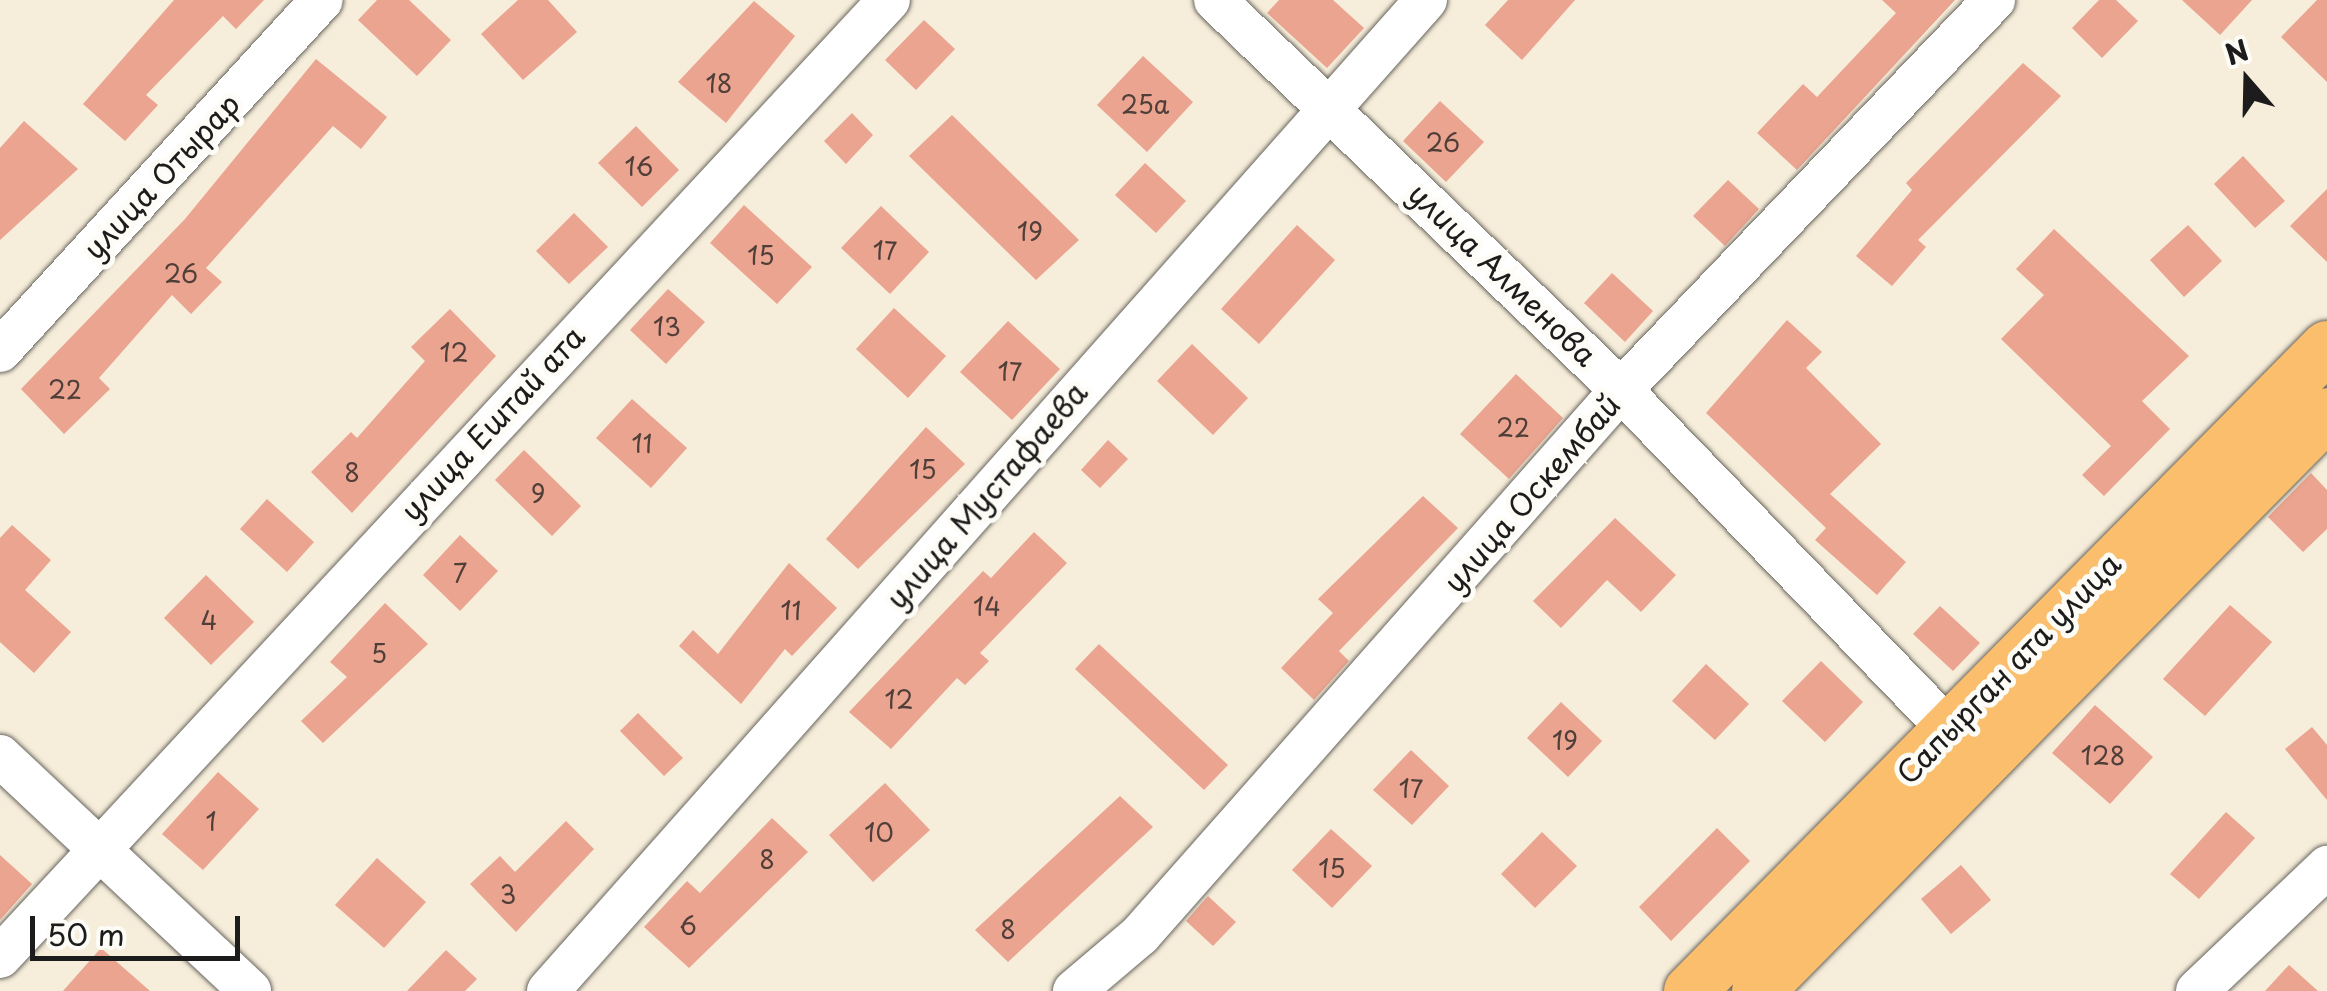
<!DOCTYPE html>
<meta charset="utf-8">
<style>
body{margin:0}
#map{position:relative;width:2327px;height:991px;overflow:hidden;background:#f6edda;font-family:"Playpen Sans",sans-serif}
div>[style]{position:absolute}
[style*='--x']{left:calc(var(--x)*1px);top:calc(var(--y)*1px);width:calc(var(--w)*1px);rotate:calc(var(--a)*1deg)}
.building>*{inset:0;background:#eaa490}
.roads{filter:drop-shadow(0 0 2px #68655e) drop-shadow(0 0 2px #68655e)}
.minor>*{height:42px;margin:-21px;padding:0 21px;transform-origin:21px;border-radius:21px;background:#fff}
.major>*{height:52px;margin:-26px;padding:0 26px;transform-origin:26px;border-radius:26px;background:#fabe6d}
span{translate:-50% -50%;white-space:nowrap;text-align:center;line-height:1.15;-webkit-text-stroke:10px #fdfcf7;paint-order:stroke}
.number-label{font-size:25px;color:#503e39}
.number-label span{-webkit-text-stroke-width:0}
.street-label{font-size:30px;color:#1c1c1c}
.north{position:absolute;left:2197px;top:30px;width:100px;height:100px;-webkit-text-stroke:8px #fdfcf7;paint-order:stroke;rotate:340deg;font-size:28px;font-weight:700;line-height:40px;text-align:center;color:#1c1c1c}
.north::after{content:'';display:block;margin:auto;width:35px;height:45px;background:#1c1c1c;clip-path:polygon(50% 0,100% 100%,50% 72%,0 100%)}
.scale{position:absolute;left:30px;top:916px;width:210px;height:45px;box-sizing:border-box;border:5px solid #1c1c1c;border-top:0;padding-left:12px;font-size:30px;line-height:35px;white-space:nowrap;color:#1c1c1c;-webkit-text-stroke:8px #fdfcf7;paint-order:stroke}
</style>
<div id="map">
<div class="building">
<i style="clip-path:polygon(174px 0,264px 0,236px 29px,223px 16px,146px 95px,158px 105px,125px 141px,83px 104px)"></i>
<i style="clip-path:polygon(377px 0,409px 0,451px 40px,417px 76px,358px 20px)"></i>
<i style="clip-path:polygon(518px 0,548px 0,577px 32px,523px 80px,481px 34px)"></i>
<i style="clip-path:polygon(1279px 0,1333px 0,1364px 28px,1327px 68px,1267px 13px)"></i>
<i style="clip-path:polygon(1508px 0,1575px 0,1522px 60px,1485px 25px)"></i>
<i style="clip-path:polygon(1882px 0,1955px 0,1797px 170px,1757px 133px,1803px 84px,1817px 97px,1896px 13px)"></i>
<i style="clip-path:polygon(2099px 0,2116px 0,2138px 21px,2102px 58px,2072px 28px)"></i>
<i style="clip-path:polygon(2182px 0,2252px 0,2220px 35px)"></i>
<i style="clip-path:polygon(2317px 0,2327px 0,2327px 82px,2281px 37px)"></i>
<i style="clip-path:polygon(754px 1px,795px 36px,726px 123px,678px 82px)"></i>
<i style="clip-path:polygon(924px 20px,955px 49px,916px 90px,885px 60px)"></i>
<i style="clip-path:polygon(1143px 56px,1193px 102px,1147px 152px,1097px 105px)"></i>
<i style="clip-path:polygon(316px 59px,387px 117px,361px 149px,333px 126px,206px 268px,222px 282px,191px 314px,172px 295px,99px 378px,110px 389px,64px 434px,21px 389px,185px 219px)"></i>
<i style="clip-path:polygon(2023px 63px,2061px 96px,1918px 240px,1926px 247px,1892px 286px,1856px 256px,1912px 190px,1906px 183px)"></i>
<i style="clip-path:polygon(1440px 101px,1484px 142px,1446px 182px,1403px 141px)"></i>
<i style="clip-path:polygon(852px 113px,873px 135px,846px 164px,824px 141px)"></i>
<i style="clip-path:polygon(952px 115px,1079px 240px,1036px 280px,909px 156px)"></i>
<i style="clip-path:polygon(24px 121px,78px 169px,0 240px,0 148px)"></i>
<i style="clip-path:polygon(636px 126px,679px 170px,642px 207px,598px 163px)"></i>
<i style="clip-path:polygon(2243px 156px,2285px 201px,2255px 228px,2214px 184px)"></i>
<i style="clip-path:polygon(1145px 163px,1186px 201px,1156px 233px,1115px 195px)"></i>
<i style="clip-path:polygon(1728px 180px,1759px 209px,1725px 246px,1693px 216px)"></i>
<i style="clip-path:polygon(2327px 189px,2327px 262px,2290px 226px)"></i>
<i style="clip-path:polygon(744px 205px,812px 267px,777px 304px,710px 243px)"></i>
<i style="clip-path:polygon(881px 206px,929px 252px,890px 294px,841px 248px)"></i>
<i style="clip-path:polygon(574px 213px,608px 247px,569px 284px,536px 251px)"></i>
<i style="clip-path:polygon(1297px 225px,1335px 260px,1259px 344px,1221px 309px)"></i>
<i style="clip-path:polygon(2188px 225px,2222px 261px,2184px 297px,2150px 260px)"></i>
<i style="clip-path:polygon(2054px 229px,2189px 356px,2142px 401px,2170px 429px,2104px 496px,2082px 475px,2111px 446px,2001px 339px,2044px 295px,2016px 269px)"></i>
<i style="clip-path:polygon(1612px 273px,1653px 311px,1625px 342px,1584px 303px)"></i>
<i style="clip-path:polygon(668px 289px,705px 322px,666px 364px,630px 330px)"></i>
<i style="clip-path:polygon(894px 308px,946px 356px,908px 398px,856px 349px)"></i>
<i style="clip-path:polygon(450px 309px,496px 356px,352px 513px,311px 472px,351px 432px,357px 438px,425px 361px,411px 347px)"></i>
<i style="clip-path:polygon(1787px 320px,1822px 352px,1806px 368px,1881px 444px,1830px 494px,1906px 562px,1877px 595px,1815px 540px,1826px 528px,1706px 413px)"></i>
<i style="clip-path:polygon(1008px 321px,1060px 369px,1012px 420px,960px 372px)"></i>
<i style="clip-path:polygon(1192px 344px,1248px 398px,1213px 435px,1157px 381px)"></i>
<i style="clip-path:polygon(1516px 374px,1563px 418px,1509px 479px,1460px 434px)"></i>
<i style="clip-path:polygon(632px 399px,687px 448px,651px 488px,596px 438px)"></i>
<i style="clip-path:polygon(926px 427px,965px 464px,858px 569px,826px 539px)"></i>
<i style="clip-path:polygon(1108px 440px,1128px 459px,1100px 488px,1081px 470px)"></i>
<i style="clip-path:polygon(524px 450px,581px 506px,552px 536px,495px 480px)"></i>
<i style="clip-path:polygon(2311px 473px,2327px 490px,2327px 529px,2303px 552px,2268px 517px)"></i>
<i style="clip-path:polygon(1423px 496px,1458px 528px,1339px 651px,1349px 661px,1314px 700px,1281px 668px,1333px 613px,1318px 599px)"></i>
<i style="clip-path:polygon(267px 499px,314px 542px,287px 572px,240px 529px)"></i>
<i style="clip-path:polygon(1615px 518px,1676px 575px,1641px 612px,1607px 580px,1561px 628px,1533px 601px)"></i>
<i style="clip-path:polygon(12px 525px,51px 560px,25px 590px,71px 632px,34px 673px,0 642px,0 538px)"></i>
<i style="clip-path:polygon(1034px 532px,1067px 563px,980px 653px,989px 661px,965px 685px,957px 678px,891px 749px,849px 712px,983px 571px,991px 578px)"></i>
<i style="clip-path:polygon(460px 535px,498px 571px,460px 611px,423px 575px)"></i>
<i style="clip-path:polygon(789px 563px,837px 608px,792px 656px,785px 649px,741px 704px,679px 646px,693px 630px,718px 654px)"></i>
<i style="clip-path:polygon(206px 575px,254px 622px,211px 665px,164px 618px)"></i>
<i style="clip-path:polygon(385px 603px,428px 644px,323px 743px,301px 721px,347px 677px,330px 662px)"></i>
<i style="clip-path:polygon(2230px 605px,2272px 642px,2205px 716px,2163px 679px)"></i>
<i style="clip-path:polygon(1940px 606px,1980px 643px,1953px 671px,1913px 634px)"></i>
<i style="clip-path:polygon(1099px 644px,1228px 765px,1204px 790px,1075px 669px)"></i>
<i style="clip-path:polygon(1821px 661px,1863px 702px,1825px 742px,1782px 701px)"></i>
<i style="clip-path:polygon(1706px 664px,1749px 704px,1715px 740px,1672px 701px)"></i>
<i style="clip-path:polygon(1561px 702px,1602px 741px,1568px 777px,1527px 738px)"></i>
<i style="clip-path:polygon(2095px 705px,2153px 757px,2110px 804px,2052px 753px)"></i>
<i style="clip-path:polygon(638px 713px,683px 758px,664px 776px,620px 731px)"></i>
<i style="clip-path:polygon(2312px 727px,2327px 745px,2327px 800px,2285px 749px)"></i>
<i style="clip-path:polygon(1411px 750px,1449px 786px,1412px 825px,1373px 790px)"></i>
<i style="clip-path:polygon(218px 772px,259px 809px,203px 870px,162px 834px)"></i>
<i style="clip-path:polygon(885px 783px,930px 830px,873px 882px,829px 835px)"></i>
<i style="clip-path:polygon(1120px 796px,1153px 827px,1008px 962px,975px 930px)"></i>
<i style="clip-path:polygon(2226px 812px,2255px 838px,2199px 899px,2170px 874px)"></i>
<i style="clip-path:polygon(772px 818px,808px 852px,689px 968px,644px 927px,687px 881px,700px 893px)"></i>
<i style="clip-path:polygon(566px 821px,594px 849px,516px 932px,470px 884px,500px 856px,515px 872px)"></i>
<i style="clip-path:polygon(1717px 828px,1750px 861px,1671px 941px,1639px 907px)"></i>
<i style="clip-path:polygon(1331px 829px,1372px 866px,1332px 908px,1292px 870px)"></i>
<i style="clip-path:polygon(1542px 832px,1577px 866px,1535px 908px,1501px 874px)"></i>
<i style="clip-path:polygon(0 855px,32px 884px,0 920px)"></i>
<i style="clip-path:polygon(377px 858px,426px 902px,384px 948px,335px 905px)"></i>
<i style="clip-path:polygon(1961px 865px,1991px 900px,1951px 934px,1921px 899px)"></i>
<i style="clip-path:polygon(1208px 896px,1236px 922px,1213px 946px,1186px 921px)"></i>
<i style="clip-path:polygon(101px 948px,150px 991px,63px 991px)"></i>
<i style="clip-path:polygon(446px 950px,477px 979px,465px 991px,407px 991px)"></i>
<i style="clip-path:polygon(2289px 965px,2318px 991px,2265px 991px)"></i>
</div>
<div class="roads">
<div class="minor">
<i style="--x:1215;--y:0;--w:563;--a:43.85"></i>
<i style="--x:1621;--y:390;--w:472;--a:46"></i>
<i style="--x:0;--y:351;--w:476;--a:-47.5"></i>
<i style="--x:0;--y:756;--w:343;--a:43.2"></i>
<i style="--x:0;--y:957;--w:1306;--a:-47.11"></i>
<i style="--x:548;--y:991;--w:1324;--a:-48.46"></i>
<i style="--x:1074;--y:991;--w:87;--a:-40.3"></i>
<i style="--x:1140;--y:935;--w:727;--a:-48.57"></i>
<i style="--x:1621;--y:390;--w:540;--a:-46.28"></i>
<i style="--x:2197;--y:991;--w:180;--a:-43.6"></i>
</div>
<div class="major">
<i style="--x:1690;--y:991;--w:906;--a:-45.31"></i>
<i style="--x:1758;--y:991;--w:810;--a:-45.4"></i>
</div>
</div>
<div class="number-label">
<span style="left:719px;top:83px">18</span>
<span style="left:1145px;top:104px">25а</span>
<span style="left:1443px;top:142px">26</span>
<span style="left:639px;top:166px">16</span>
<span style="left:1030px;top:231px">19</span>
<span style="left:885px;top:250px">17</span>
<span style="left:761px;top:255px">15</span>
<span style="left:181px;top:273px">26</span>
<span style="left:667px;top:326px">13</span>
<span style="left:454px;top:352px">12</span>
<span style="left:1010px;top:371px">17</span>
<span style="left:65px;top:389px">22</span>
<span style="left:1513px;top:427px">22</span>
<span style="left:642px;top:443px">11</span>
<span style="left:923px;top:469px">15</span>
<span style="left:352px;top:472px">8</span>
<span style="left:538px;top:493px">9</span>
<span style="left:460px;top:573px">7</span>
<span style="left:987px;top:606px">14</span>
<span style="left:791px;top:610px">11</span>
<span style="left:209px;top:620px">4</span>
<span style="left:379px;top:653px">5</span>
<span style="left:899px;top:699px">12</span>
<span style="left:1565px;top:740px">19</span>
<span style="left:2103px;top:755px">128</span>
<span style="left:1411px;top:788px">17</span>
<span style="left:211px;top:821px">1</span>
<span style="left:879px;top:832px">10</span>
<span style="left:767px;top:859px">8</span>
<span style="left:1332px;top:868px">15</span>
<span style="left:508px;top:894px">3</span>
<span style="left:688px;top:925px">6</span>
<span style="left:1008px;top:929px">8</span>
</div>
<div class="street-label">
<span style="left:161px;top:176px;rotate:-47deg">улица Отырар</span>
<span style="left:1503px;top:274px;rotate:44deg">улица Алменова</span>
<span style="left:492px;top:423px;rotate:-47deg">улица Ештай ата</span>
<span style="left:1531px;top:493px;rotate:-49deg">улица Оскембай</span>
<span style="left:986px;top:495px;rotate:-49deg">улица Мустафаева</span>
<span style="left:2008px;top:668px;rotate:-46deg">Сапырган ата улица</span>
</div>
<div class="north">N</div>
<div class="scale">50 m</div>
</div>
